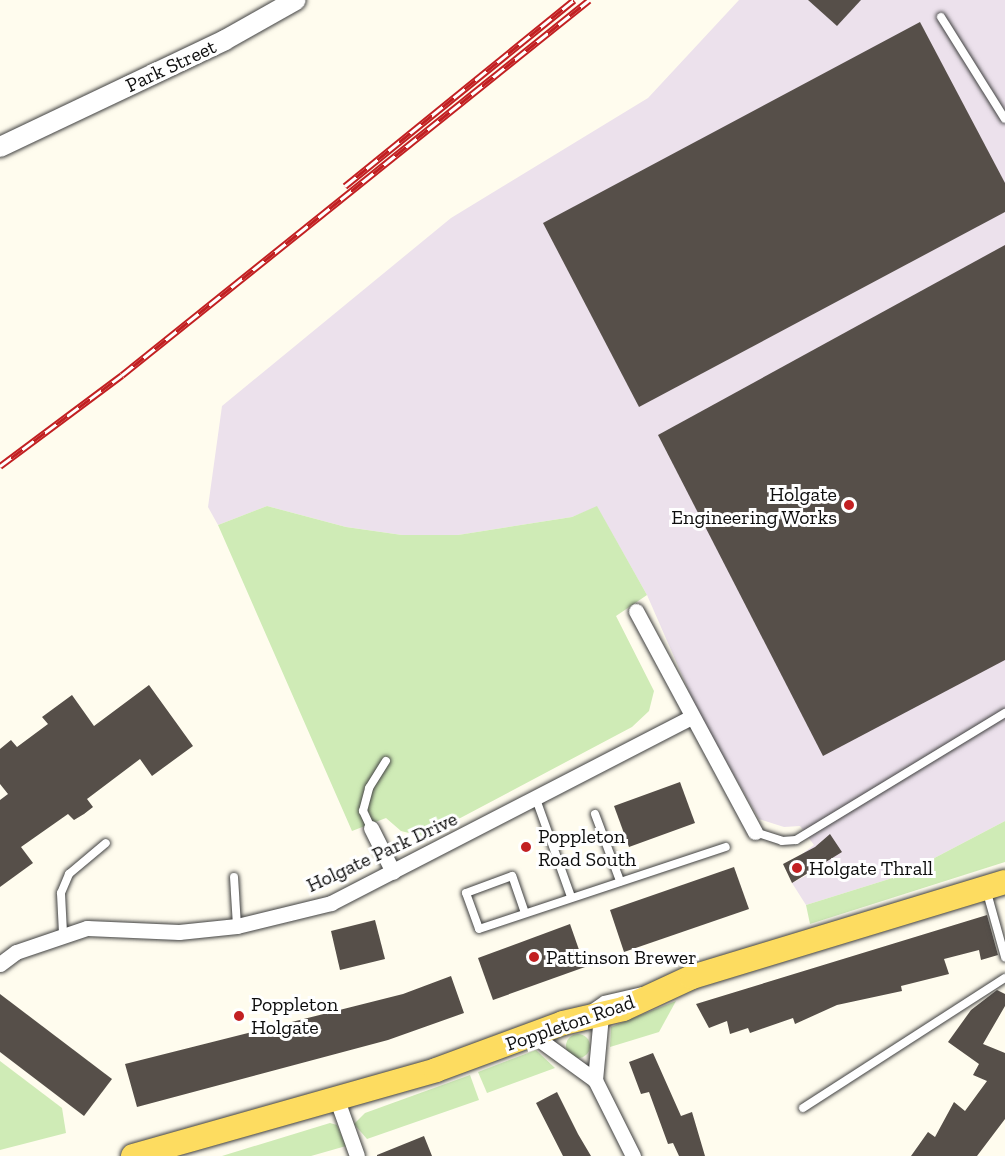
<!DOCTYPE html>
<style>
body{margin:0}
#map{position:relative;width:1005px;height:1156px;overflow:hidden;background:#fffcee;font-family:"Zilla Slab",serif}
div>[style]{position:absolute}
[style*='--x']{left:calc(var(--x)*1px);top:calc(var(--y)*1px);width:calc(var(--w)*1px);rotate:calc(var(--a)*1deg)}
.industrial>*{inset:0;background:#ece1ec}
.green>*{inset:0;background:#cfebb6}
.round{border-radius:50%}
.building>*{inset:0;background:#564f49}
.roads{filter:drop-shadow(0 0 2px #404040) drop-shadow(0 0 2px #404040)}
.service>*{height:8px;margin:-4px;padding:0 4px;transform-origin:4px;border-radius:4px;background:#fff}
.minor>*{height:15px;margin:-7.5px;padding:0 7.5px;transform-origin:7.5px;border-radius:7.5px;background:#fff}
.tertiary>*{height:20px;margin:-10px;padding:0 10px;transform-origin:10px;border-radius:10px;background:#fff}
.primary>*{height:24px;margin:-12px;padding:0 12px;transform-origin:12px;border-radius:12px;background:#fddc60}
.rail>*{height:7px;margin-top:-3.5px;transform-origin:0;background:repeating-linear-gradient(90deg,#fff 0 14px,#c22022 0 28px);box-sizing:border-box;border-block:2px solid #c22022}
.dots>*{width:16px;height:16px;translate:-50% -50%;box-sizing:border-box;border:3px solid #fff;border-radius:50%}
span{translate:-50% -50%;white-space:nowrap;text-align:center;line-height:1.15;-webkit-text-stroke:6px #fff;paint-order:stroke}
.street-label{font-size:20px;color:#0d0d0d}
.poi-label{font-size:20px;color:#0d0d0d}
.right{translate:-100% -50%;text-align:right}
.left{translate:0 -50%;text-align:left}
</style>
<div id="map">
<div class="industrial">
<i style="clip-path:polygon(739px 0,1005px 0,1005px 821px,902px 875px,806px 905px,792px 883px,811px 873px,802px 854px,814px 845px,800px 826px,784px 827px,759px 819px,699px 714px,647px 595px,597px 507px,572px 517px,458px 535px,402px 535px,346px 527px,267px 506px,218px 525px,208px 507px,222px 406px,451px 218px,648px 98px)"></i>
</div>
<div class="green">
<i style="clip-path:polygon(267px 506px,346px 527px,402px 535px,458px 535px,572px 517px,597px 506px,647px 595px,616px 616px,654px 691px,649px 711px,632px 727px,432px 833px,421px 836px,401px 831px,386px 818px,352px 831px,218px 525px)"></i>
<i style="clip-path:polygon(1005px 821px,1005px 862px,810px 924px,806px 905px,902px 875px)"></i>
<i style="clip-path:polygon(676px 1001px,659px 1032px,610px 1047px,611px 1027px)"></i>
<i class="round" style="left:566px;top:1034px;width:24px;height:24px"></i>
<i style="clip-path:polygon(536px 1050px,555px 1068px,487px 1093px,478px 1072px)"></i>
<i style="clip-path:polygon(0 1061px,62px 1108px,66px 1133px,0 1150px)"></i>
<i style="clip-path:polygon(470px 1075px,479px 1100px,367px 1139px,354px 1124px,365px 1113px)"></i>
<i style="clip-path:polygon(330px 1123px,337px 1125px,346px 1146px,311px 1156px,222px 1156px)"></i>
</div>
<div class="building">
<i style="clip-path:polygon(808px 0,861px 0,837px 26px)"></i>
<i style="clip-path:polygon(920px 22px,1005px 183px,1005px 212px,639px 407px,543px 223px)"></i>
<i style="clip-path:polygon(1005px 245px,1005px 660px,823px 756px,658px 435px)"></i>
<i style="clip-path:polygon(149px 685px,193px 746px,152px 776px,140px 759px,87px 799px,93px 807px,84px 814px,74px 820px,68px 814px,21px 847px,33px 863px,0 887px,0 800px,8px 794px,0 784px,0 749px,11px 740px,17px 747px,48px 724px,42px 717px,72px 695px,94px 726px)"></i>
<i style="clip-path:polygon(680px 782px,695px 823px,629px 847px,614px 806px)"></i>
<i style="clip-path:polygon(830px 834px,842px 852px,792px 883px,783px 864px,815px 847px)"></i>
<i style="clip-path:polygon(734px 867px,749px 909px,624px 952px,610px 910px)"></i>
<i style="clip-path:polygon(987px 915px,998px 955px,981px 960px,979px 950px,944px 959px,949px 974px,901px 986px,902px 991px,837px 1005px,795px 1024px,793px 1018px,750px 1033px,748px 1028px,730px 1034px,727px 1021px,709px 1028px,696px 1004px)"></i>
<i style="clip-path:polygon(375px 920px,385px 959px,340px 970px,331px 931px)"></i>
<i style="clip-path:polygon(570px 924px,585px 967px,493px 1000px,478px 958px)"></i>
<i style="clip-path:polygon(451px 976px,464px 1013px,388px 1040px,137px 1107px,125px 1064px,403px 994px)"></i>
<i style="clip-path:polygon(997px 990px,1005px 994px,1005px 1006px,983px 1044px,1005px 1053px,1005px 1119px,977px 1156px,911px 1156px,928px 1132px,935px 1137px,954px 1102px,965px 1111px,987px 1081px,973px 1075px,979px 1064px,948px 1042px,971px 1010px)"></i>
<i style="clip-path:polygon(0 994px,112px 1079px,84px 1116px,0 1052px)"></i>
<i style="clip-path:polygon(653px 1053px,681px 1116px,692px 1112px,705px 1156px,679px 1156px,673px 1143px,668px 1144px,649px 1092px,641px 1094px,629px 1062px)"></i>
<i style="clip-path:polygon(557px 1092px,578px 1134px,591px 1156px,563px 1156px,536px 1103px)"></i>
<i style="clip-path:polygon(424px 1136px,432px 1156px,377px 1156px,377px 1155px)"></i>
</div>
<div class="roads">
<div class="service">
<i style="--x:941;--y:17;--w:120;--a:57.9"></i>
<i style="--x:536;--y:799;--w:104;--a:70.3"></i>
<i style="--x:595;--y:814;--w:72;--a:69.5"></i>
<i style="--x:371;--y:828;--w:19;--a:-115"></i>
<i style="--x:363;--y:811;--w:24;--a:-75"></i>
<i style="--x:369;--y:788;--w:32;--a:-58"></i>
<i style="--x:755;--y:832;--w:28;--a:18"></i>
<i style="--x:782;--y:841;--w:14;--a:-4"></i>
<i style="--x:796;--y:840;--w:245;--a:-31.3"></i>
<i style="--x:234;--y:877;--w:49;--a:86.5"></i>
<i style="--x:986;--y:889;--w:71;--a:74.4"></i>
<i style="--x:525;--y:913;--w:39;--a:-109"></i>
<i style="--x:512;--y:876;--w:49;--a:159.7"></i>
<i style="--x:466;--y:893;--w:38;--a:70"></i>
<i style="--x:479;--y:929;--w:260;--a:-18.4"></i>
<i style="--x:63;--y:933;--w:40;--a:-92.9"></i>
<i style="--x:61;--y:893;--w:21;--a:-67"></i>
<i style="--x:69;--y:874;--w:48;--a:-40"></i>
<i style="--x:592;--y:1008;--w:14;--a:-34"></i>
<i style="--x:604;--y:1000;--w:39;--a:-13"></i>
<i style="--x:803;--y:1108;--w:240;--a:-32.8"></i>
</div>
<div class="minor">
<i style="--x:636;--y:611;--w:251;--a:61.7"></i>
<i style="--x:371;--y:828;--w:49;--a:63.4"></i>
<i style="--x:0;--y:964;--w:20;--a:-37"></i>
<i style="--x:16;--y:952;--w:75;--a:-18.7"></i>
<i style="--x:87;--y:928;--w:92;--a:2.5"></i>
<i style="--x:179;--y:932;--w:58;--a:-5.9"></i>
<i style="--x:237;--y:926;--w:97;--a:-13.7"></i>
<i style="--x:331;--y:903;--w:406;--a:-27.3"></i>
<i style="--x:533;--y:1035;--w:77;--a:36"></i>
<i style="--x:595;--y:1080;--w:85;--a:63.4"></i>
<i style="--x:595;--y:1080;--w:65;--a:-84.7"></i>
<i style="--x:337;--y:1100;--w:59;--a:70.3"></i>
</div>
<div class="tertiary">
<i style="--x:0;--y:147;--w:249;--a:-25.4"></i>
<i style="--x:225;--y:40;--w:81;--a:-29.4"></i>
</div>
<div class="primary">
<i style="--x:133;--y:1156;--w:315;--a:-15.8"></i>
<i style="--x:436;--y:1070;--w:135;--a:-20.3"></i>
<i style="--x:563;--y:1023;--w:62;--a:-13.1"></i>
<i style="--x:623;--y:1009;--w:76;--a:-24.9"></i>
<i style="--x:692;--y:977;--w:327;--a:-16.9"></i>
</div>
</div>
<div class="rail">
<i style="--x:345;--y:186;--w:295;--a:-39.1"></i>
<i style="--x:0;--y:466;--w:152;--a:-36.7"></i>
<i style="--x:122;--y:375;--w:599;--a:-38.76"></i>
</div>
<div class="dots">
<i style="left:849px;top:505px;background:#c22022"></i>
<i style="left:526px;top:847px;background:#c22022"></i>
<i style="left:797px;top:868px;background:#c22022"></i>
<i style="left:534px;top:957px;background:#c22022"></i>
<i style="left:239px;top:1016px;background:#c22022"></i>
</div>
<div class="street-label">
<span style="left:171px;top:66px;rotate:-25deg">Park Street</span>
<span style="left:382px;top:852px;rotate:-25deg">Holgate Park Drive</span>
<span style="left:570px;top:1023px;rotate:-19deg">Poppleton Road</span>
</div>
<div class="poi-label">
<span class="right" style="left:837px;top:506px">Holgate<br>Engineering Works</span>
<span class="left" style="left:538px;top:848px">Poppleton<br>Road South</span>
<span class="left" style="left:809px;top:868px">Holgate Thrall</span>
<span class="left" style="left:546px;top:957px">Pattinson Brewer</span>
<span class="left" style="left:251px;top:1016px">Poppleton<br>Holgate</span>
</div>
</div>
